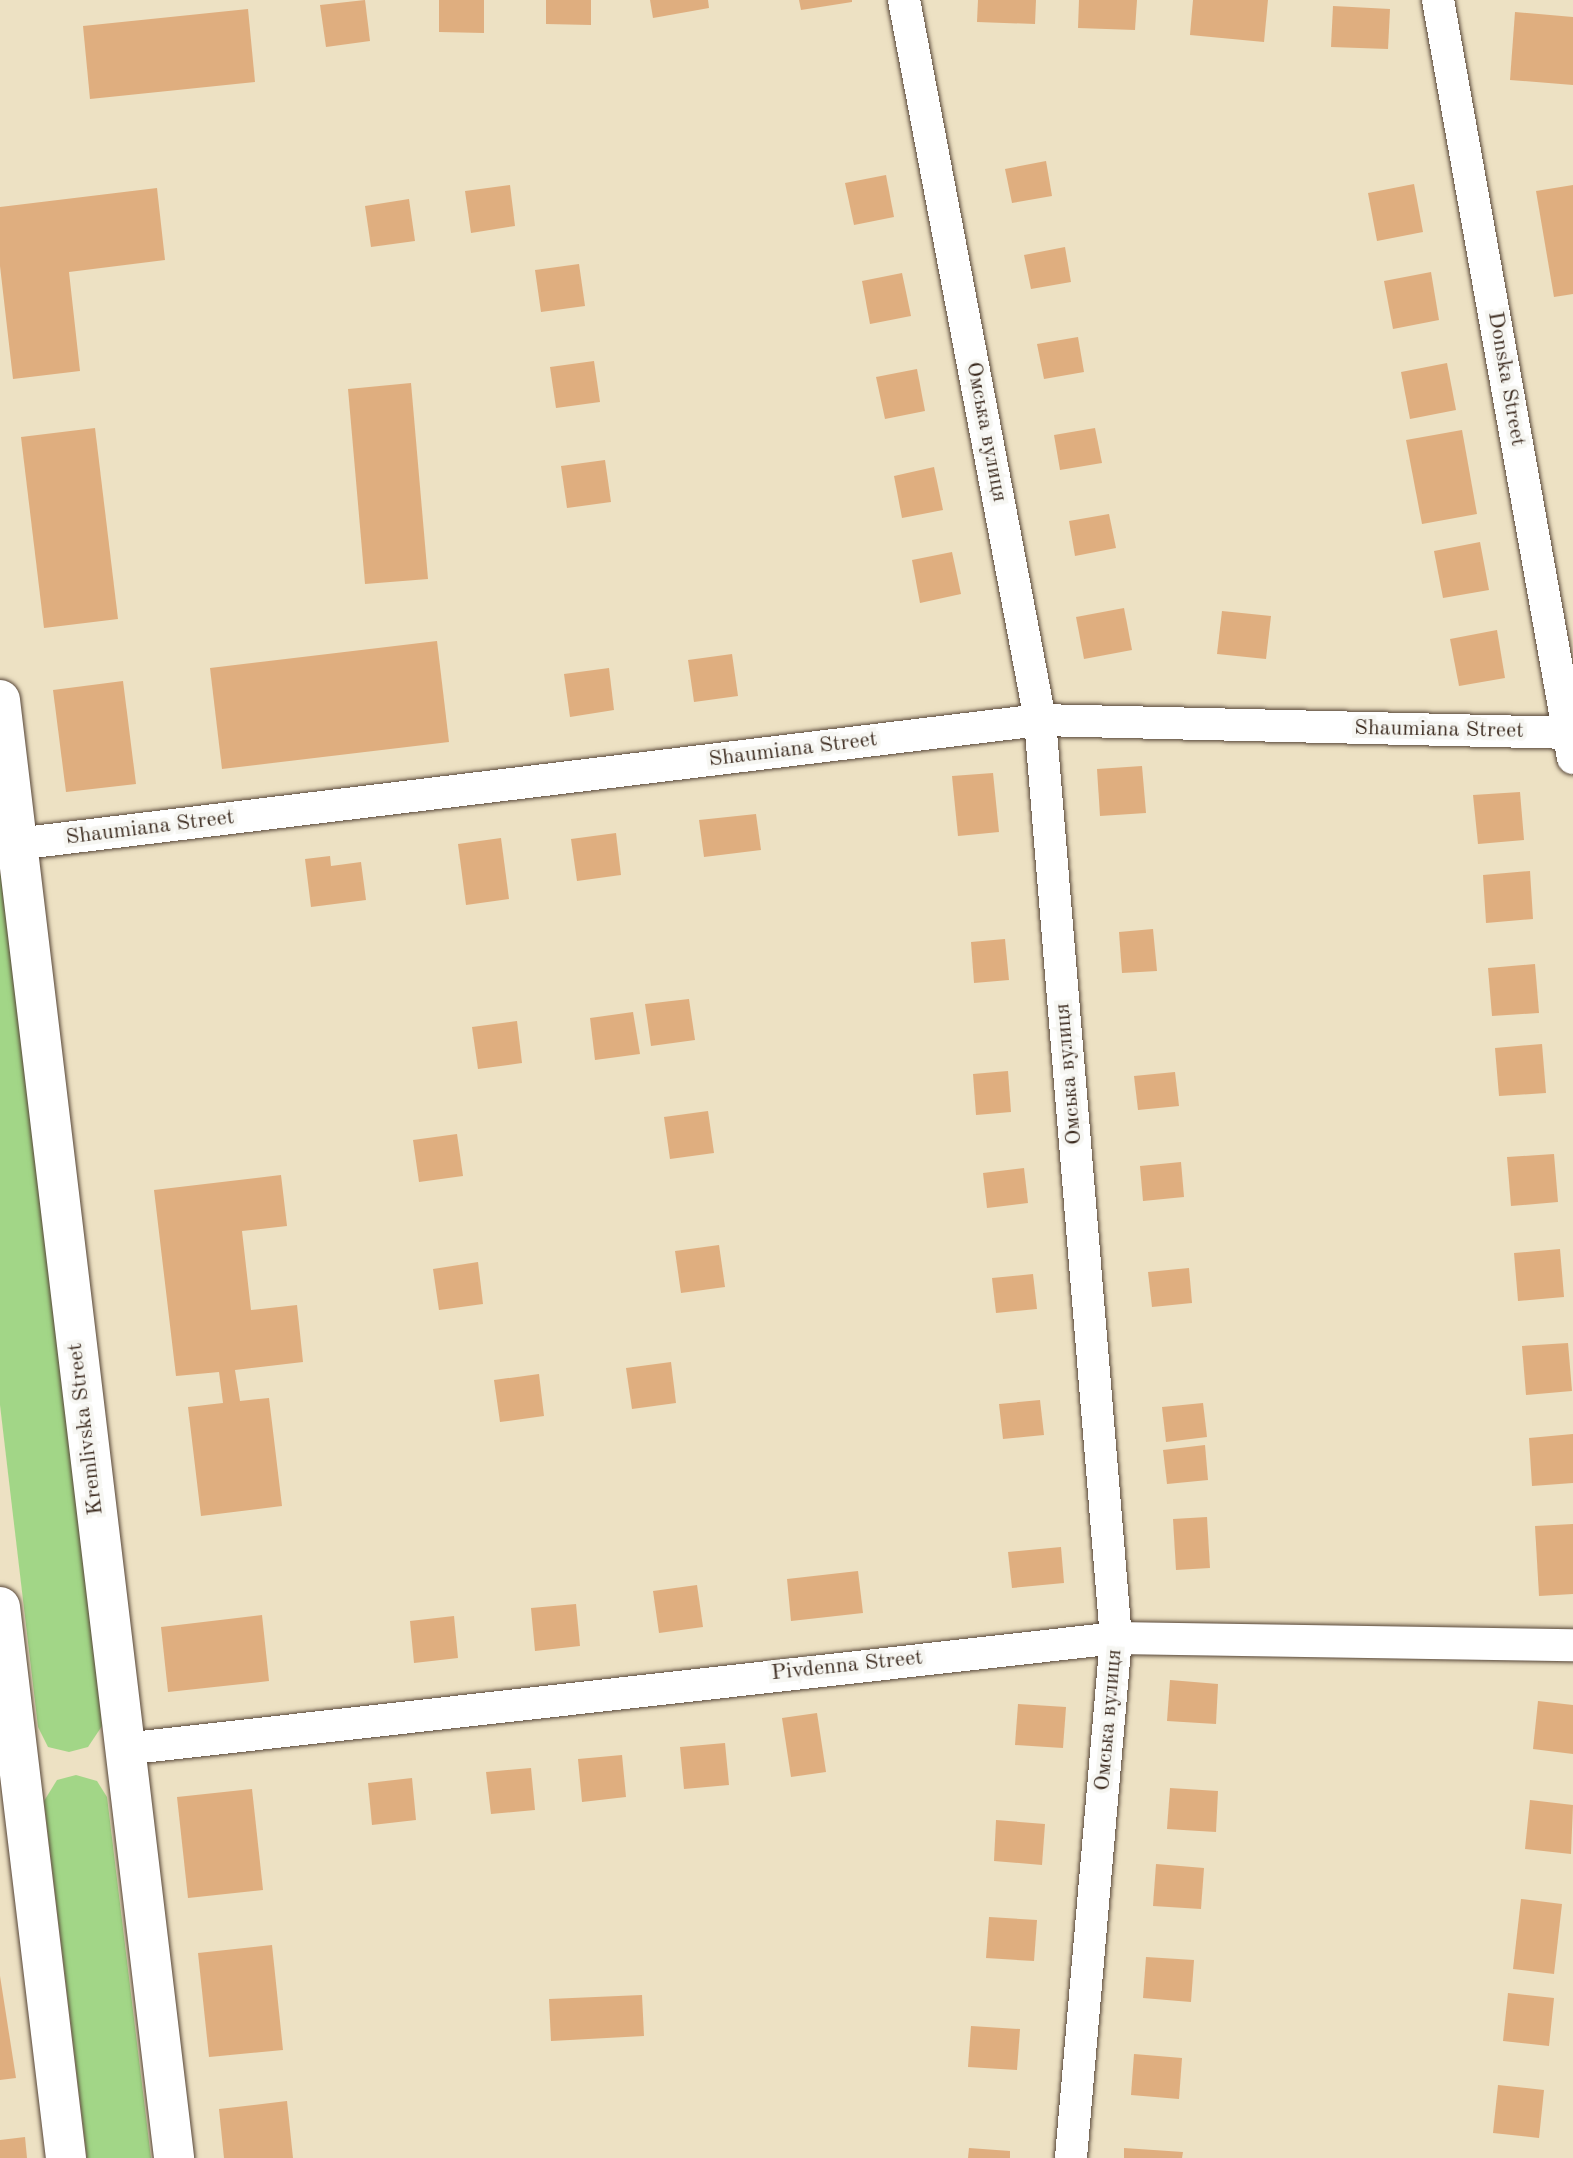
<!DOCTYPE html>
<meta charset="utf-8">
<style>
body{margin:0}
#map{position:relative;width:1573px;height:2158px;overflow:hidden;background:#ede1c3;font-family:"Old Standard TT",serif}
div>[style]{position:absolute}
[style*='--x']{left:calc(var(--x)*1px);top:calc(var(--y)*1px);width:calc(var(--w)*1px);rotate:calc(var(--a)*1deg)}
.green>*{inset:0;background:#a2d687}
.building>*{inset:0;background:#dfae7f}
.roads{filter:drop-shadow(0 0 2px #564537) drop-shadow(0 0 2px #564537)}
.minor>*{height:32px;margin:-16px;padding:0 16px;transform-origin:16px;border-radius:16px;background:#fff}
.tertiary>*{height:40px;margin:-20px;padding:0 20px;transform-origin:20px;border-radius:20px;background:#fff}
span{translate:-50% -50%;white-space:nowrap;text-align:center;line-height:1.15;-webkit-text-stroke:8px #f6f6f2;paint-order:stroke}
.street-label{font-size:22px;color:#3b2a1e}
</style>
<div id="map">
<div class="green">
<i style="clip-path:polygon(0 873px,8px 888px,102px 1726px,88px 1747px,69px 1752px,48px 1747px,38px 1727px,0 1405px)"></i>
<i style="clip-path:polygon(76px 1775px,97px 1781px,107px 1797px,151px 2158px,87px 2158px,44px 1801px,57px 1780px)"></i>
</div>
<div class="building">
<i style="clip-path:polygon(365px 0,370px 41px,326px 47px,320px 5px)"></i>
<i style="clip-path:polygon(439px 0,484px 0,484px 33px,439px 32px)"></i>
<i style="clip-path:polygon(546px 0,591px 0,591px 25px,546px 24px)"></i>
<i style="clip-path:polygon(650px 0,708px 0,709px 8px,653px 18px)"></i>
<i style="clip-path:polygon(799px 0,852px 0,852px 2px,801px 10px)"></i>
<i style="clip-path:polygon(978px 0,1036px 0,1035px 24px,977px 22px)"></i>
<i style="clip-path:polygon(1079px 0,1137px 0,1135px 30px,1078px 28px)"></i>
<i style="clip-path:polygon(1193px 0,1268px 0,1264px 42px,1190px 35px)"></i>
<i style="clip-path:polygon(1333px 6px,1390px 9px,1388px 49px,1331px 47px)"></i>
<i style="clip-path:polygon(248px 9px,255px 82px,90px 99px,83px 26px)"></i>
<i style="clip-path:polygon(1515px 12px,1573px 17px,1573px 85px,1510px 80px)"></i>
<i style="clip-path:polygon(1046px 161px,1052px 196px,1012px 203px,1005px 169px)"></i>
<i style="clip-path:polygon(886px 175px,894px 217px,854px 225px,845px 183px)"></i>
<i style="clip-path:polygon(1414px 184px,1423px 232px,1377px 241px,1368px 193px)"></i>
<i style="clip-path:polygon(510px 185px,515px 226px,471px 233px,465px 191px)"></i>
<i style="clip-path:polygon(1573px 185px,1573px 294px,1554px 297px,1536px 191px)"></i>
<i style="clip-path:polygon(157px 188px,165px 260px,69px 272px,80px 371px,13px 379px,0 266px,0 207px)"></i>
<i style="clip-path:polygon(409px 199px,415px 241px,371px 247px,365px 206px)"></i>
<i style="clip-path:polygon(1065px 247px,1071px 282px,1031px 289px,1024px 255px)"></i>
<i style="clip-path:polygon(579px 264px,585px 306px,541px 312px,535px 270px)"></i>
<i style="clip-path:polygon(1431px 272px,1439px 320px,1393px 329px,1384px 281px)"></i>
<i style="clip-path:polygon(902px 273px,911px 316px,870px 324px,862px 281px)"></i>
<i style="clip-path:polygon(1078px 337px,1084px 372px,1044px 379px,1037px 344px)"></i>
<i style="clip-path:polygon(594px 361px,600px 402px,556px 408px,550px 367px)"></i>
<i style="clip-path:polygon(1447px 363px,1456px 410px,1410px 419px,1401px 372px)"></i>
<i style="clip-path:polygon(917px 369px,925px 411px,885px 419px,876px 377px)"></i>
<i style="clip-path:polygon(411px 383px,428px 579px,365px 584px,348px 389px)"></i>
<i style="clip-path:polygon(95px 428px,118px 619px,44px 628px,21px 437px)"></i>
<i style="clip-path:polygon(1095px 428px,1102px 463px,1060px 470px,1054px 435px)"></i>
<i style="clip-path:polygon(1462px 430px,1477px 514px,1422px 524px,1406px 440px)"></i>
<i style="clip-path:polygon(605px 460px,611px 502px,567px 508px,561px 466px)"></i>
<i style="clip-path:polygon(934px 467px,943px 510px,902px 518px,894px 476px)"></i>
<i style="clip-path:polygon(1109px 514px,1116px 548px,1075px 556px,1069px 521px)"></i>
<i style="clip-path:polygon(1480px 542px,1489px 590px,1443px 598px,1434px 551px)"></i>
<i style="clip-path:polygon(952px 552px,961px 594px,920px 603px,912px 560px)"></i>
<i style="clip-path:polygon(1124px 608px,1132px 650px,1084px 659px,1076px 617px)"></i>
<i style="clip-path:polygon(1222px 611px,1271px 616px,1266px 659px,1217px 654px)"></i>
<i style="clip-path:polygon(1497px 630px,1505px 678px,1459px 686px,1450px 639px)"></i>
<i style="clip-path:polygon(437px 641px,449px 742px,222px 769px,210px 668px)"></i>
<i style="clip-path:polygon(732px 654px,738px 696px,694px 702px,688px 660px)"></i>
<i style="clip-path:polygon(609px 668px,614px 710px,570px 717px,564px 674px)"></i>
<i style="clip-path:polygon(123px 681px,136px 784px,66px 792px,53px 690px)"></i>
<i style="clip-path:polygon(1142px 766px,1146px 813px,1100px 816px,1097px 769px)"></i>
<i style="clip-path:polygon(993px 773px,999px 832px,958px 836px,952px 776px)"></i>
<i style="clip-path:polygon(1520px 792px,1524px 840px,1478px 844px,1473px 795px)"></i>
<i style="clip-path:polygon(756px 814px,761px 850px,704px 857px,699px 820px)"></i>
<i style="clip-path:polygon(616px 833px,621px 875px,577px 881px,571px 839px)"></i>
<i style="clip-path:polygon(501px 838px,509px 899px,466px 905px,458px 844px)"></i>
<i style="clip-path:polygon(330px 856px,331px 866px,361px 862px,366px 900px,311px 907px,305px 859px)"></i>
<i style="clip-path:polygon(1530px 871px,1533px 919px,1486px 923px,1483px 875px)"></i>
<i style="clip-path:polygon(1153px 929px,1157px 971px,1122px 973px,1119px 932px)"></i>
<i style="clip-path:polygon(1005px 939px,1009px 980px,974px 983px,971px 942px)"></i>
<i style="clip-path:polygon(1535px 964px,1539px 1013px,1492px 1016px,1488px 968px)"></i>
<i style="clip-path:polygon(689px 999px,695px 1040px,651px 1046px,645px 1004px)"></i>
<i style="clip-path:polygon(633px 1012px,640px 1054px,595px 1060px,590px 1018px)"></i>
<i style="clip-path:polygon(517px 1021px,522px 1063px,478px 1069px,472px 1027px)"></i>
<i style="clip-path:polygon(1542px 1044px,1546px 1093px,1499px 1096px,1495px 1048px)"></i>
<i style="clip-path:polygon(1008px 1071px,1011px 1112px,976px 1115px,973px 1074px)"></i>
<i style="clip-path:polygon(1175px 1072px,1179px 1106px,1138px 1110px,1134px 1076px)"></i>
<i style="clip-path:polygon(708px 1111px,714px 1153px,670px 1159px,664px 1117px)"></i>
<i style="clip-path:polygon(457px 1134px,463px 1176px,419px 1182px,413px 1140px)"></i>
<i style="clip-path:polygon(1554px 1154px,1558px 1202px,1511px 1206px,1507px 1157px)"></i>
<i style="clip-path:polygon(1181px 1162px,1184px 1197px,1143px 1201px,1140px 1166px)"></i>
<i style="clip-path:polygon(1024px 1168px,1028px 1203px,987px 1208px,983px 1173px)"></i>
<i style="clip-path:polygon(281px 1175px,287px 1226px,242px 1231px,251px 1310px,297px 1305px,303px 1362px,235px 1370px,240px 1401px,269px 1398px,282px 1506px,201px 1516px,188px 1407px,223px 1403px,219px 1372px,176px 1376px,154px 1190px)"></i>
<i style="clip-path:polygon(719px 1245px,725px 1287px,681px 1293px,675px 1251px)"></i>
<i style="clip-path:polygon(1560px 1249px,1564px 1297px,1518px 1301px,1514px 1253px)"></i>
<i style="clip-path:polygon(478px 1262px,483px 1304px,439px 1310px,433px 1269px)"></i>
<i style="clip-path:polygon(1189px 1268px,1192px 1303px,1152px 1307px,1148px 1272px)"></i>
<i style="clip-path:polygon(1033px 1274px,1037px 1309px,996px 1313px,992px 1278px)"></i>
<i style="clip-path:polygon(1568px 1343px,1572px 1391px,1526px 1395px,1522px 1346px)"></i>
<i style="clip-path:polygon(671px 1362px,676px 1403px,632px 1409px,626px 1368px)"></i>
<i style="clip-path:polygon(539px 1374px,544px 1416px,500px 1422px,494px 1380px)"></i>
<i style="clip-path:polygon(1040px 1400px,1044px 1435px,1003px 1439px,999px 1404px)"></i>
<i style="clip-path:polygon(1203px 1403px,1207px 1437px,1166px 1442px,1162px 1407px)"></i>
<i style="clip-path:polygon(1573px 1434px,1573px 1483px,1532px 1486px,1529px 1438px)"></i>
<i style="clip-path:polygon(1205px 1445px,1208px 1480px,1167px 1484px,1163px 1450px)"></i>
<i style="clip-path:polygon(1207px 1517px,1210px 1568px,1176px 1570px,1173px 1519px)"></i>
<i style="clip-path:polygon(1573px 1524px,1573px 1594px,1539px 1596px,1535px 1526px)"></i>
<i style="clip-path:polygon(1061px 1547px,1064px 1583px,1012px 1588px,1008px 1552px)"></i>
<i style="clip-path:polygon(858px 1571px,863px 1613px,791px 1621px,787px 1579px)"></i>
<i style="clip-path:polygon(697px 1585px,703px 1627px,659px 1633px,653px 1591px)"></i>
<i style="clip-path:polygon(576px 1604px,580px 1646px,535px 1651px,531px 1608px)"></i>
<i style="clip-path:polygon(262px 1615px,269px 1681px,168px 1692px,161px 1627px)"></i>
<i style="clip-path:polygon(454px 1616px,458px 1658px,414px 1663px,410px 1621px)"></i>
<i style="clip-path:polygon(1170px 1680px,1218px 1684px,1216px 1724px,1167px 1721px)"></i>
<i style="clip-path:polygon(1538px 1701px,1573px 1705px,1573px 1754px,1533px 1749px)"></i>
<i style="clip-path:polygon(1018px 1704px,1066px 1707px,1063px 1748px,1015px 1745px)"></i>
<i style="clip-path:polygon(817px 1713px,826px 1772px,791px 1777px,782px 1718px)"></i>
<i style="clip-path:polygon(725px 1743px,729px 1785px,684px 1789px,680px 1747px)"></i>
<i style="clip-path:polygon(622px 1755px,626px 1797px,582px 1802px,578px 1759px)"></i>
<i style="clip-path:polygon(531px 1768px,535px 1810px,491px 1814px,486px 1772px)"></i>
<i style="clip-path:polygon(412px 1778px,416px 1820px,372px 1825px,368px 1783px)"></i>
<i style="clip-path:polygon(1170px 1788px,1218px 1791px,1216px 1832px,1167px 1829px)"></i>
<i style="clip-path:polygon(252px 1789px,263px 1890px,188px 1898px,177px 1797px)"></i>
<i style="clip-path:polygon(1530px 1800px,1573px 1805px,1571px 1854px,1525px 1849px)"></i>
<i style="clip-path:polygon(996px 1820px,1045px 1824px,1042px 1865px,994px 1861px)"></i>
<i style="clip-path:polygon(1156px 1864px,1204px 1868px,1201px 1909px,1153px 1906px)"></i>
<i style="clip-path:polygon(1521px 1899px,1562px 1904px,1554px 1974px,1513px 1969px)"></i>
<i style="clip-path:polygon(989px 1917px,1037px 1920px,1034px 1961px,986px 1958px)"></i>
<i style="clip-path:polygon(272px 1945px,283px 2050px,209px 2057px,198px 1953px)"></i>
<i style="clip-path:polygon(1146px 1957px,1194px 1960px,1191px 2002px,1143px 1998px)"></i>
<i style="clip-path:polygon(0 1976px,16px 2078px,0 2080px)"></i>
<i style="clip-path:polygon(1508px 1993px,1554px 1998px,1549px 2046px,1503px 2041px)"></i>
<i style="clip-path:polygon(642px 1995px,644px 2036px,551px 2041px,549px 1999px)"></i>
<i style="clip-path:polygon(971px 2026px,1020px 2029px,1017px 2070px,968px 2067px)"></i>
<i style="clip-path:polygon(1134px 2054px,1182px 2058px,1179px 2099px,1131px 2095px)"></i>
<i style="clip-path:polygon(1498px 2085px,1544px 2090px,1539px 2138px,1493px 2133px)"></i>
<i style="clip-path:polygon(287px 2101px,293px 2158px,224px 2158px,219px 2109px)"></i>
<i style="clip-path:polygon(25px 2137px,27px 2158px,0 2158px,0 2140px)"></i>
<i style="clip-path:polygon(969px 2148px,1010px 2151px,1010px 2158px,968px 2158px)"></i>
<i style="clip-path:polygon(1124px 2148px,1183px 2152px,1182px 2158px,1124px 2158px)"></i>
</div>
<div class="roads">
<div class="minor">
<i style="--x:904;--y:0;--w:733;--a:79.3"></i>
<i style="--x:1040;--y:720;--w:921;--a:85.27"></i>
<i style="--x:1116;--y:1638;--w:522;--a:94.95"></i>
<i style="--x:1438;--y:0;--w:770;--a:79.9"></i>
<i style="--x:0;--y:846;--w:1048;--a:-6.91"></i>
<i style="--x:1040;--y:720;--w:533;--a:1.4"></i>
<i style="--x:124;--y:1749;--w:998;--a:-6.38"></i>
<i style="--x:1116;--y:1638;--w:457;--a:0.9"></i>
</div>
<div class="tertiary">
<i style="--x:0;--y:700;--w:1468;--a:83.19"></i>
<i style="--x:0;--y:1607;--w:555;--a:83.17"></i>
</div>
</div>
<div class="street-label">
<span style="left:1506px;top:379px;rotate:80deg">Donska Street</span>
<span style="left:986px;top:432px;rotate:79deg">Омська вулиця</span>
<span style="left:1439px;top:730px;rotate:1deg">Shaumiana Street</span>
<span style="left:793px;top:750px;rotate:-7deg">Shaumiana Street</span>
<span style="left:150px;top:828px;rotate:-7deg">Shaumiana Street</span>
<span style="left:1069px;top:1074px;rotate:-95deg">Омська вулиця</span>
<span style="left:86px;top:1429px;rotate:-97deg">Kremlivska Street</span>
<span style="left:847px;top:1666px;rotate:-6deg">Pivdenna Street</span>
<span style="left:1109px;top:1720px;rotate:-85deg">Омська вулиця</span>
</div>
</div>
